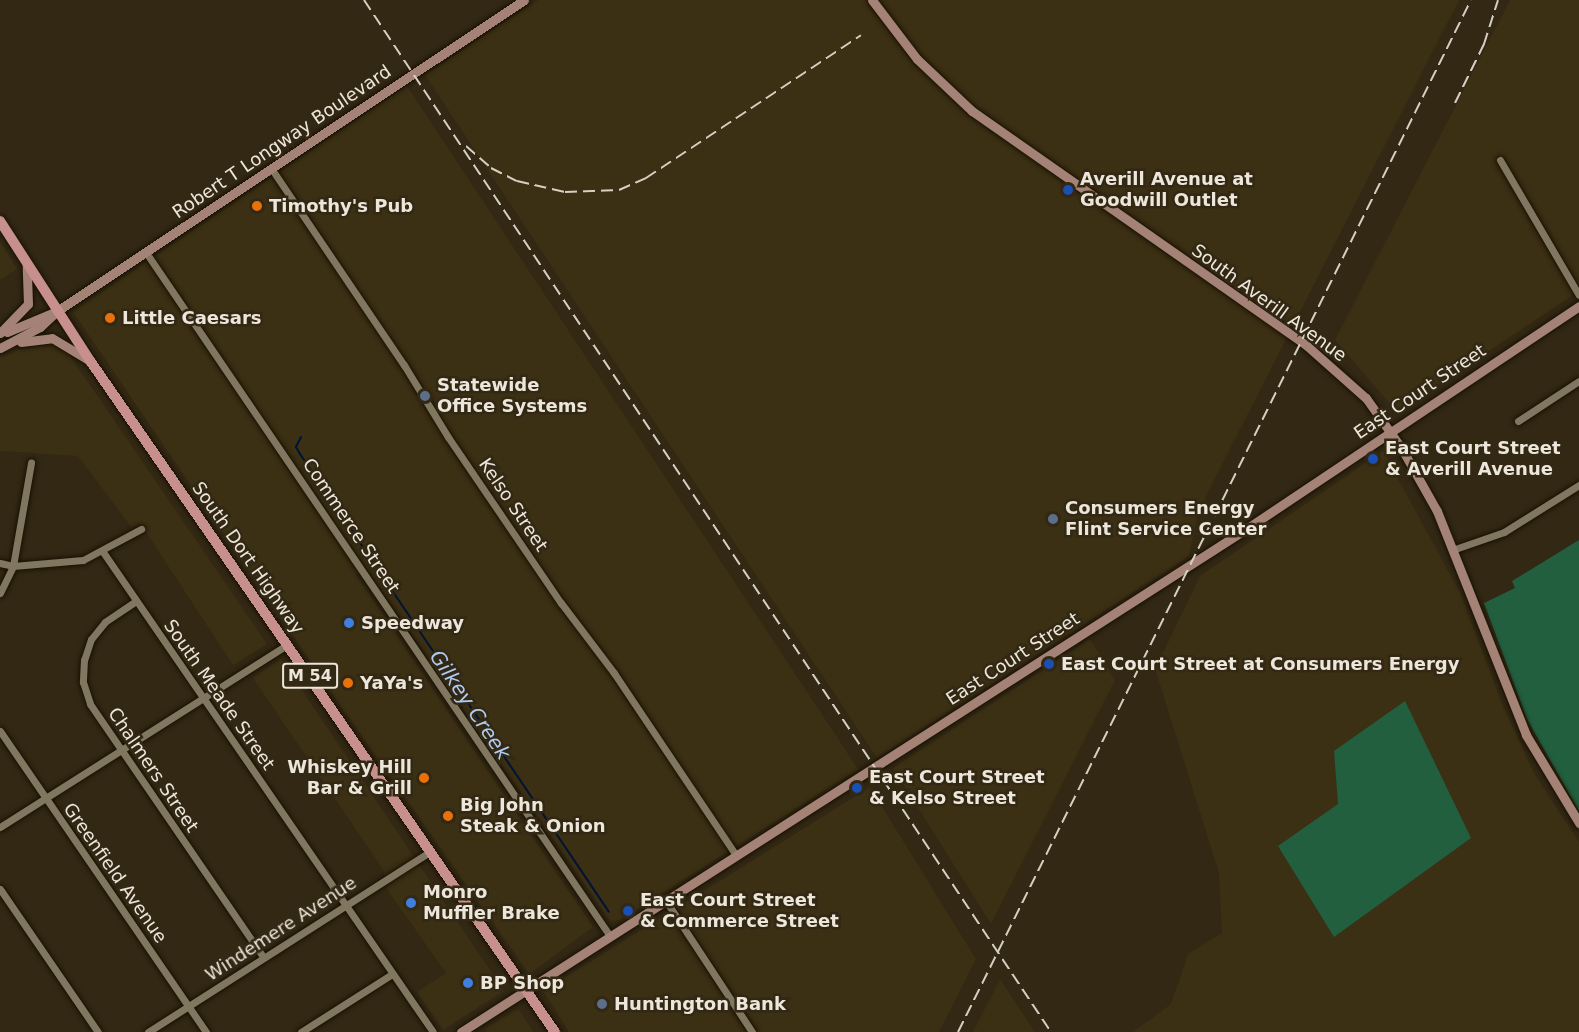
<!DOCTYPE html>
<style>
body{margin:0}
#map{position:relative;width:1579px;height:1032px;overflow:hidden;background:#322814;font-family:"DejaVu Sans",sans-serif}
div>[style]{position:absolute}
[style*='--x']{left:calc(var(--x)*1px);top:calc(var(--y)*1px);width:calc(var(--w)*1px);rotate:calc(var(--a)*1deg)}
.built>*{inset:0;background:#3b2f14}
.green>*{inset:0;background:#225f3f}
.stream>*{height:2px;margin:-1px;padding:0 1px;transform-origin:1px;border-radius:1px;background:#001433}
.roads{filter:drop-shadow(0 0 2px #191101) drop-shadow(0 0 2px #191101)}
.street>*{height:7px;margin:-3.5px;padding:0 3.5px;transform-origin:3.5px;border-radius:3.5px;background:#817760}
.secondary>*{height:9px;margin:-4.5px;padding:0 4.5px;transform-origin:4.5px;border-radius:4.5px;background:#a48376}
.primary>*{height:10px;margin:-5px;padding:0 5px;transform-origin:5px;border-radius:5px;background:#c7908c}
.rail>*{height:2px;margin-top:-1px;transform-origin:0;background:repeating-linear-gradient(90deg,#d6d0c3 0 12px,transparent 0 18px)}
.dots>*{width:16px;height:16px;translate:-50% -50%;box-sizing:border-box;border:3px solid #322814;border-radius:50%}
span{translate:-50% -50%;white-space:nowrap;text-align:center;line-height:1.15;-webkit-text-stroke:5px #322814;paint-order:stroke}
.shield-label span{padding:2px 4px;background:#322814;border:2px solid;border-radius:4px;-webkit-text-stroke-width:0}
.shield-label{font-size:16px;color:#ede7db;font-weight:700}
.street-label{font-size:18px;color:#ede7db}
.poi-label{font-size:18px;color:#ede7db;font-weight:700}
.left{translate:0 -50%;text-align:left}
.right{translate:-100% -50%;text-align:right}
.water-label{font-size:20px;color:#afccf0;font-style:italic}
</style>
<div id="map">
<div class="built">
<i style="clip-path:polygon(538px 0,1459px 0,1198px 512px,1189px 556px,877px 758px,425px 75px)"></i>
<i style="clip-path:polygon(1510px 0,1579px 0,1579px 291px,1397px 412px,1335px 340px)"></i>
<i style="clip-path:polygon(407px 86px,858px 769px,620px 920px,610px 921px,366px 568px,356px 575px,593px 927px,529px 974px,343px 709px,73px 312px)"></i>
<i style="clip-path:polygon(0 241px,17px 269px,0 280px)"></i>
<i style="clip-path:polygon(42px 341px,66px 350px,267px 644px,233px 665px,140px 523px,132px 528px,78px 456px,0 451px,0 357px)"></i>
<i style="clip-path:polygon(1383px 451px,1460px 593px,1503px 706px,1535px 775px,1579px 842px,1579px 1032px,1133px 1032px,1171px 1004px,1188px 954px,1222px 933px,1219px 873px,1155px 669px,1200px 576px)"></i>
<i style="clip-path:polygon(1090px 639px,1115px 680px,991px 924px,893px 768px)"></i>
<i style="clip-path:polygon(281px 659px,504px 991px,443px 1030px,417px 992px,446px 973px,386px 888px,384px 871px,253px 678px)"></i>
<i style="clip-path:polygon(870px 787px,976px 959px,939px 1032px,569px 1032px,543px 991px)"></i>
<i style="clip-path:polygon(1000px 979px,1035px 1032px,973px 1032px)"></i>
<i style="clip-path:polygon(518px 1009px,534px 1032px,487px 1032px,485px 1029px)"></i>
</div>
<div class="green">
<i style="clip-path:polygon(1579px 540px,1579px 811px,1527px 719px,1484px 603px,1515px 588px,1512px 581px)"></i>
<i style="clip-path:polygon(1405px 701px,1471px 838px,1334px 937px,1278px 846px,1338px 804px,1334px 751px)"></i>
</div>
<div class="stream">
<i style="--x:301;--y:437;--w:11;--a:117"></i>
<i style="--x:296;--y:447;--w:8;--a:60"></i>
<i style="--x:300;--y:454;--w:552;--a:55.99"></i>
</div>
<div class="roads">
<div class="street">
<i style="--x:1500;--y:160;--w:156;--a:59.7"></i>
<i style="--x:271;--y:168;--w:238;--a:56"></i>
<i style="--x:404;--y:365;--w:84;--a:58.6"></i>
<i style="--x:448;--y:437;--w:201;--a:55.8"></i>
<i style="--x:561;--y:603;--w:88;--a:52.9"></i>
<i style="--x:614;--y:673;--w:219;--a:56.2"></i>
<i style="--x:147;--y:254;--w:824;--a:55.83"></i>
<i style="--x:1518;--y:421;--w:73;--a:-33.3"></i>
<i style="--x:1455;--y:549;--w:52;--a:-19.1"></i>
<i style="--x:1504;--y:532;--w:89;--a:-32.1"></i>
<i style="--x:103;--y:552;--w:582;--a:55.49"></i>
<i style="--x:0;--y:563;--w:13;--a:13"></i>
<i style="--x:13;--y:566;--w:70;--a:-4.9"></i>
<i style="--x:83;--y:560;--w:66;--a:-28.1"></i>
<i style="--x:0;--y:593;--w:30;--a:-64"></i>
<i style="--x:13;--y:566;--w:105;--a:-80.1"></i>
<i style="--x:136;--y:601;--w:37;--a:146"></i>
<i style="--x:105;--y:622;--w:22;--a:129"></i>
<i style="--x:91;--y:639;--w:22;--a:108"></i>
<i style="--x:84;--y:660;--w:22;--a:93"></i>
<i style="--x:83;--y:682;--w:23;--a:72"></i>
<i style="--x:90;--y:704;--w:306;--a:55.6"></i>
<i style="--x:0;--y:731;--w:365;--a:55.6"></i>
<i style="--x:0;--y:827;--w:341;--a:-32.4"></i>
<i style="--x:0;--y:889;--w:173;--a:55.6"></i>
<i style="--x:666;--y:901;--w:157;--a:56.7"></i>
<i style="--x:148;--y:1032;--w:335;--a:-32.6"></i>
<i style="--x:301;--y:1032;--w:108;--a:-32.5"></i>
</div>
<div class="secondary">
<i style="--x:872;--y:0;--w:74;--a:52.7"></i>
<i style="--x:917;--y:59;--w:76;--a:43.4"></i>
<i style="--x:972;--y:111;--w:408;--a:35"></i>
<i style="--x:1306;--y:345;--w:80;--a:41.5"></i>
<i style="--x:1366;--y:398;--w:62;--a:54.8"></i>
<i style="--x:1402;--y:449;--w:71;--a:60.6"></i>
<i style="--x:1437;--y:511;--w:241;--a:68.3"></i>
<i style="--x:1526;--y:735;--w:103;--a:58.9"></i>
<i style="--x:7;--y:332;--w:54;--a:-22.8"></i>
<i style="--x:0;--y:333;--w:40;--a:-46"></i>
<i style="--x:28;--y:304;--w:38;--a:-92"></i>
<i style="--x:21;--y:342;--w:31;--a:-7"></i>
<i style="--x:52;--y:338;--w:41;--a:31"></i>
<i style="--x:0;--y:348;--w:45;--a:-27.7"></i>
<i style="--x:40;--y:327;--w:23;--a:-43"></i>
<i style="--x:57;--y:311;--w:561;--a:-33.66"></i>
<i style="--x:461;--y:1032;--w:936;--a:-32.65"></i>
<i style="--x:1249;--y:527;--w:397;--a:-33.8"></i>
</div>
<div class="primary">
<i style="--x:0;--y:221;--w:168;--a:57.2"></i>
<i style="--x:91;--y:362;--w:815;--a:55.3"></i>
</div>
</div>
<div class="rail">
<i style="--x:364;--y:0;--w:1240;--a:56.35"></i>
<i style="--x:1455;--y:103;--w:66;--a:-63.8"></i>
<i style="--x:1484;--y:44;--w:46;--a:-72.3"></i>
<i style="--x:466;--y:146;--w:33;--a:41"></i>
<i style="--x:491;--y:168;--w:29;--a:27"></i>
<i style="--x:517;--y:181;--w:49;--a:12.9"></i>
<i style="--x:565;--y:192;--w:54;--a:-2.1"></i>
<i style="--x:619;--y:190;--w:30;--a:-24"></i>
<i style="--x:646;--y:178;--w:258;--a:-33.6"></i>
<i style="--x:958;--y:1032;--w:1152;--a:-63.57"></i>
</div>
<div class="dots">
<i style="left:1068px;top:190px;background:#1a4fb4"></i>
<i style="left:257px;top:206px;background:#e8710a"></i>
<i style="left:110px;top:318px;background:#e8710a"></i>
<i style="left:425px;top:396px;background:#5c6f8a"></i>
<i style="left:1373px;top:459px;background:#1a4fb4"></i>
<i style="left:1053px;top:519px;background:#5c6f8a"></i>
<i style="left:349px;top:623px;background:#3f7fe0"></i>
<i style="left:1049px;top:664px;background:#1a4fb4"></i>
<i style="left:348px;top:683px;background:#e8710a"></i>
<i style="left:424px;top:778px;background:#e8710a"></i>
<i style="left:857px;top:788px;background:#1a4fb4"></i>
<i style="left:448px;top:816px;background:#e8710a"></i>
<i style="left:411px;top:903px;background:#3f7fe0"></i>
<i style="left:628px;top:911px;background:#1a4fb4"></i>
<i style="left:468px;top:983px;background:#3f7fe0"></i>
<i style="left:602px;top:1004px;background:#5c6f8a"></i>
</div>
<div class="shield-label">
<span style="left:310px;top:676px">M 54</span>
</div>
<div class="street-label">
<span style="left:282px;top:142px;rotate:-34deg">Robert T Longway Boulevard</span>
<span style="left:1269px;top:303px;rotate:36deg">South Averill Avenue</span>
<span style="left:1420px;top:392px;rotate:-34deg">East Court Street</span>
<span style="left:513px;top:505px;rotate:56deg">Kelso Street</span>
<span style="left:351px;top:526px;rotate:56deg">Commerce Street</span>
<span style="left:248px;top:558px;rotate:55deg">South Dort Highway</span>
<span style="left:1013px;top:659px;rotate:-33deg">East Court Street</span>
<span style="left:219px;top:695px;rotate:55deg">South Meade Street</span>
<span style="left:153px;top:770px;rotate:56deg">Chalmers Street</span>
<span style="left:115px;top:873px;rotate:55deg">Greenfield Avenue</span>
<span style="left:281px;top:929px;rotate:-33deg">Windemere Avenue</span>
</div>
<div class="poi-label">
<span class="left" style="left:1080px;top:190px">Averill Avenue at<br>Goodwill Outlet</span>
<span class="left" style="left:269px;top:206px">Timothy's Pub</span>
<span class="left" style="left:122px;top:318px">Little Caesars</span>
<span class="left" style="left:437px;top:396px">Statewide<br>Office Systems</span>
<span class="left" style="left:1385px;top:459px">East Court Street<br>&amp; Averill Avenue</span>
<span class="left" style="left:1065px;top:519px">Consumers Energy<br>Flint Service Center</span>
<span class="left" style="left:361px;top:623px">Speedway</span>
<span class="left" style="left:1061px;top:664px">East Court Street at Consumers Energy</span>
<span class="left" style="left:360px;top:683px">YaYa's</span>
<span class="right" style="left:412px;top:778px">Whiskey Hill<br>Bar &amp; Grill</span>
<span class="left" style="left:869px;top:788px">East Court Street<br>&amp; Kelso Street</span>
<span class="left" style="left:460px;top:816px">Big John<br>Steak &amp; Onion</span>
<span class="left" style="left:423px;top:903px">Monro<br>Muffler Brake</span>
<span class="left" style="left:640px;top:911px">East Court Street<br>&amp; Commerce Street</span>
<span class="left" style="left:480px;top:983px">BP Shop</span>
<span class="left" style="left:614px;top:1004px">Huntington Bank</span>
</div>
<div class="water-label">
<span style="left:470px;top:705px;rotate:56deg">Gilkey Creek</span>
</div>
</div>
